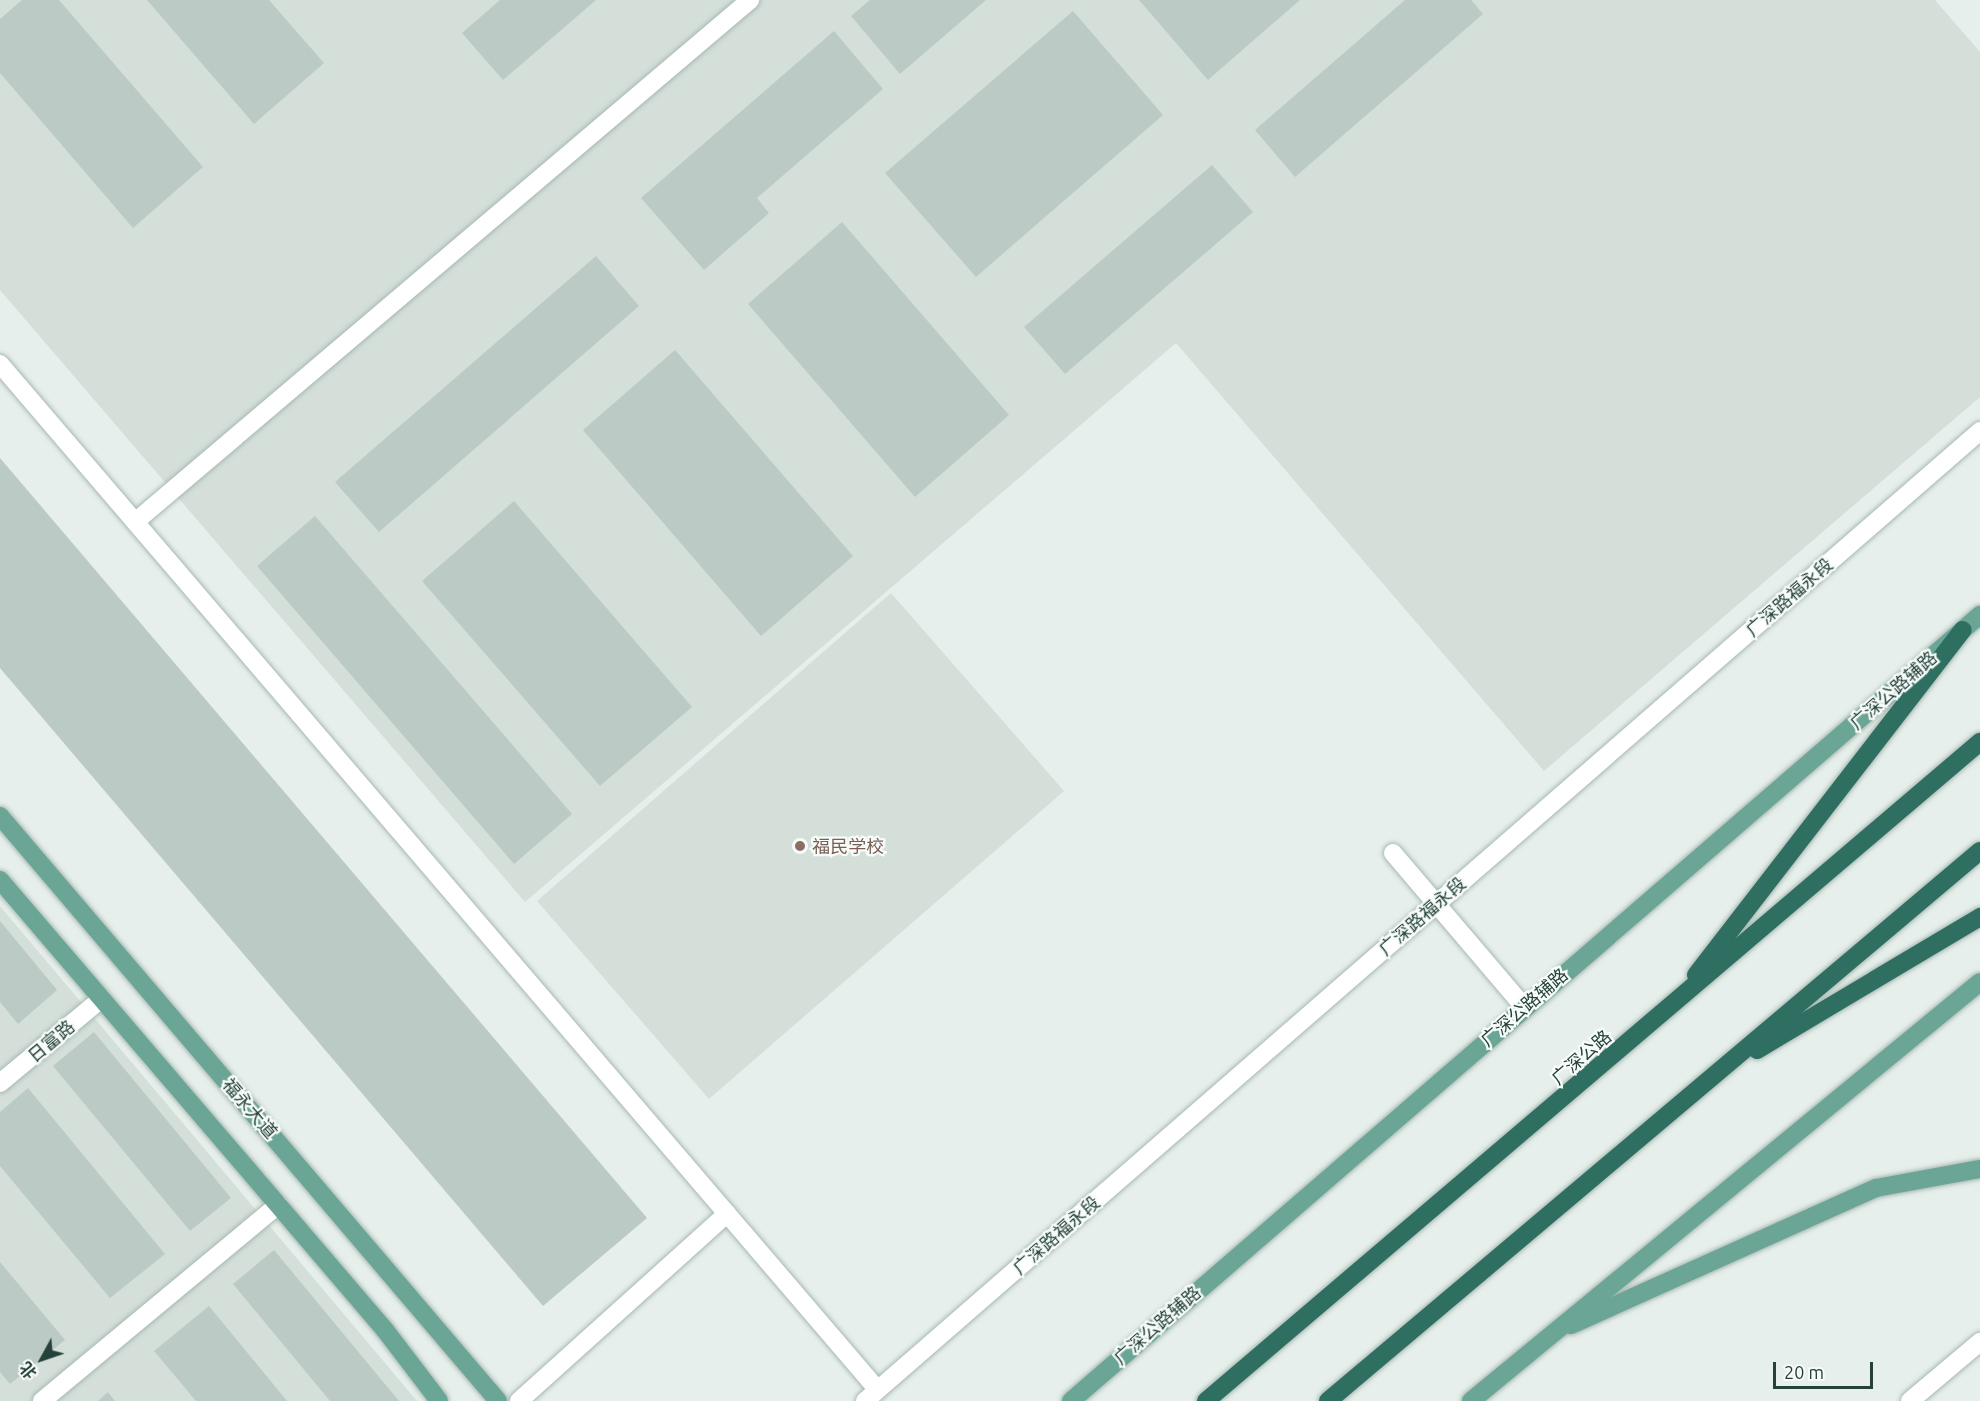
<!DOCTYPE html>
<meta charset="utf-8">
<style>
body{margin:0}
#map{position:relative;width:1980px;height:1401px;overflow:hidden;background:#e6efeb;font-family:Ubuntu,"Noto Sans SC",sans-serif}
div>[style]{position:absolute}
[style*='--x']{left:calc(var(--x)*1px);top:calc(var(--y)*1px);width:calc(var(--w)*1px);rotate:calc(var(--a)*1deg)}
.built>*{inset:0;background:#d4dfda}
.building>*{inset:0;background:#bbcac4}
.roads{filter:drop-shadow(0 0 2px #a8b8b2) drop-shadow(0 0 2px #a8b8b2)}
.minor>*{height:18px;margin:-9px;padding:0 9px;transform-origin:9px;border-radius:9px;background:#fff}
.major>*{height:18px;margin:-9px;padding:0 9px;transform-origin:9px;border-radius:9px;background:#6aa596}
.highway>*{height:18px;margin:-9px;padding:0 9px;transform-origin:9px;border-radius:9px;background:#2f6f62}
.dots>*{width:16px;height:16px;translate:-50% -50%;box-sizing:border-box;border:3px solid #f7fbf9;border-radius:50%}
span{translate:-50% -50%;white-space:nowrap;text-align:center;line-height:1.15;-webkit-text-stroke:4.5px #f7fbf9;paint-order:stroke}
.street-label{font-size:18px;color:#24423a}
.education-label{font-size:18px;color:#785e54}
.left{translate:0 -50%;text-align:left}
.north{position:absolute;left:12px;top:1329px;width:60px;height:60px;-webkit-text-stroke:4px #f7fbf9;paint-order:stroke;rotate:230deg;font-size:16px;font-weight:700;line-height:24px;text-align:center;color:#24423a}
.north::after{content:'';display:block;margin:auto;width:21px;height:27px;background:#24423a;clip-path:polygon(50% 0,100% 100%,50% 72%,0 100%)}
.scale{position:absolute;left:1773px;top:1362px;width:100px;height:27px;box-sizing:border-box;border:3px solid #24423a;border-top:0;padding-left:8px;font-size:18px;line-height:21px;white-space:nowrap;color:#24423a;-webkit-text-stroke:4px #f7fbf9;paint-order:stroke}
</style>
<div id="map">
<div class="built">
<i style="clip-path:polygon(0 0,1935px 0,1980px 52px,1980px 397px,1544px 771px,1176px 343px,525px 902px,0 290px)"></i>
<i style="clip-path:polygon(891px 593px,1064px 791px,709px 1099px,537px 901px)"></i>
<i style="clip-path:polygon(0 906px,417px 1401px,0 1401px)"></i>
</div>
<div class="building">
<i style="clip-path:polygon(22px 0,59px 0,203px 167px,133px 228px,0 73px,0 19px)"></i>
<i style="clip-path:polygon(147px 0,269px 0,324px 63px,254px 124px)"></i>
<i style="clip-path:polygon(500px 0,596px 0,503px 80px,462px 33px)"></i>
<i style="clip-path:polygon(870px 0,986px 0,900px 74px,851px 16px)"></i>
<i style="clip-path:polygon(1139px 0,1300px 0,1208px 80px)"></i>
<i style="clip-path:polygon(1405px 0,1471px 0,1483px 14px,1295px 177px,1255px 130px)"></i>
<i style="clip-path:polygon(1073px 11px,1163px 115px,976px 277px,885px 173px)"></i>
<i style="clip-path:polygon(834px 31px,883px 89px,757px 198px,769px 213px,704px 270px,641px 198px)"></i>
<i style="clip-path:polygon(1212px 165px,1253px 212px,1065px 374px,1024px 327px)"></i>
<i style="clip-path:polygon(842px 222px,1009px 415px,915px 497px,748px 304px)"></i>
<i style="clip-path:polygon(596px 256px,639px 306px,379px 532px,335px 482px)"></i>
<i style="clip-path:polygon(675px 350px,853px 556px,761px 636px,583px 430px)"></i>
<i style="clip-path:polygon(0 458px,647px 1218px,543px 1306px,0 668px)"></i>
<i style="clip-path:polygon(514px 501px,692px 707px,600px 786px,422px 581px)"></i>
<i style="clip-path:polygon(315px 516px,572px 814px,514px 864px,257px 566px)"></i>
<i style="clip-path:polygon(0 921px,57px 990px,18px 1024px,0 1002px)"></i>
<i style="clip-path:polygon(94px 1032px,231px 1198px,190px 1231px,53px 1066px)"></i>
<i style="clip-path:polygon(28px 1088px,165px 1254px,110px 1298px,0 1166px,0 1112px)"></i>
<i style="clip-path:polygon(274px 1250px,399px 1401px,330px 1401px,233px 1284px)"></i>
<i style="clip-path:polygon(0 1262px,65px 1340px,10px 1384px,0 1372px)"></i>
<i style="clip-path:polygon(209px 1306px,287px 1401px,196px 1401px,154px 1351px)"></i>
<i style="clip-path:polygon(108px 1392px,115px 1401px,98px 1401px)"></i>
</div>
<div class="roads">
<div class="minor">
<i style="--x:0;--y:364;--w:1349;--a:49.45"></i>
<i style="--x:135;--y:522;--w:807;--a:-40.32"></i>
<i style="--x:1393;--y:853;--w:202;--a:49.6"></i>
<i style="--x:0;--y:1083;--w:131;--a:-39.7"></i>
<i style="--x:42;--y:1401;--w:307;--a:-39.7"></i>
<i style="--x:519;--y:1401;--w:280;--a:-42"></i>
<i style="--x:865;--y:1401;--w:1478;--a:-41.02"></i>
<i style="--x:1910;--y:1401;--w:92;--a:-40.1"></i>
</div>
<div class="major">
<i style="--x:0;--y:816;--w:768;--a:49.59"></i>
<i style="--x:0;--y:880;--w:592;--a:49.45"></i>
<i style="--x:385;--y:1330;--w:89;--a:52.7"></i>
<i style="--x:1571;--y:1325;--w:334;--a:-24.2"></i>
<i style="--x:1876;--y:1188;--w:106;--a:-10.4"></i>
<i style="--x:1071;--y:1401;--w:1202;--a:-40.85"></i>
<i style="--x:1471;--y:1401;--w:659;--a:-39.46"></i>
</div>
<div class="highway">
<i style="--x:1696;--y:975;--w:436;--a:-52.3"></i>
<i style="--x:1757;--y:1050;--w:260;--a:-30.8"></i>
<i style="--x:1206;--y:1401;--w:1017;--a:-40.41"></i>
<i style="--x:1328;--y:1401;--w:853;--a:-40.15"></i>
</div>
</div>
<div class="dots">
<i style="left:800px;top:846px;background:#8d6e63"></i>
</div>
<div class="street-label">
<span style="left:1789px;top:597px;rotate:-41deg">广深路福永段</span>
<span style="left:1893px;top:690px;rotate:-41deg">广深公路辅路</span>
<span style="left:1422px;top:916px;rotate:-41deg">广深路福永段</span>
<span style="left:1524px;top:1007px;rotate:-41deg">广深公路辅路</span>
<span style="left:51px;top:1041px;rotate:-40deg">日富路</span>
<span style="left:1581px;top:1057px;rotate:-41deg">广深公路</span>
<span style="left:250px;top:1108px;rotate:49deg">福永大道</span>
<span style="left:1056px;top:1235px;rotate:-41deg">广深路福永段</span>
<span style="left:1157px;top:1325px;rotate:-41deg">广深公路辅路</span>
</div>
<div class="education-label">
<span class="left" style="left:812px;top:846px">福民学校</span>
</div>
<div class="north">北</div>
<div class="scale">20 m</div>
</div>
